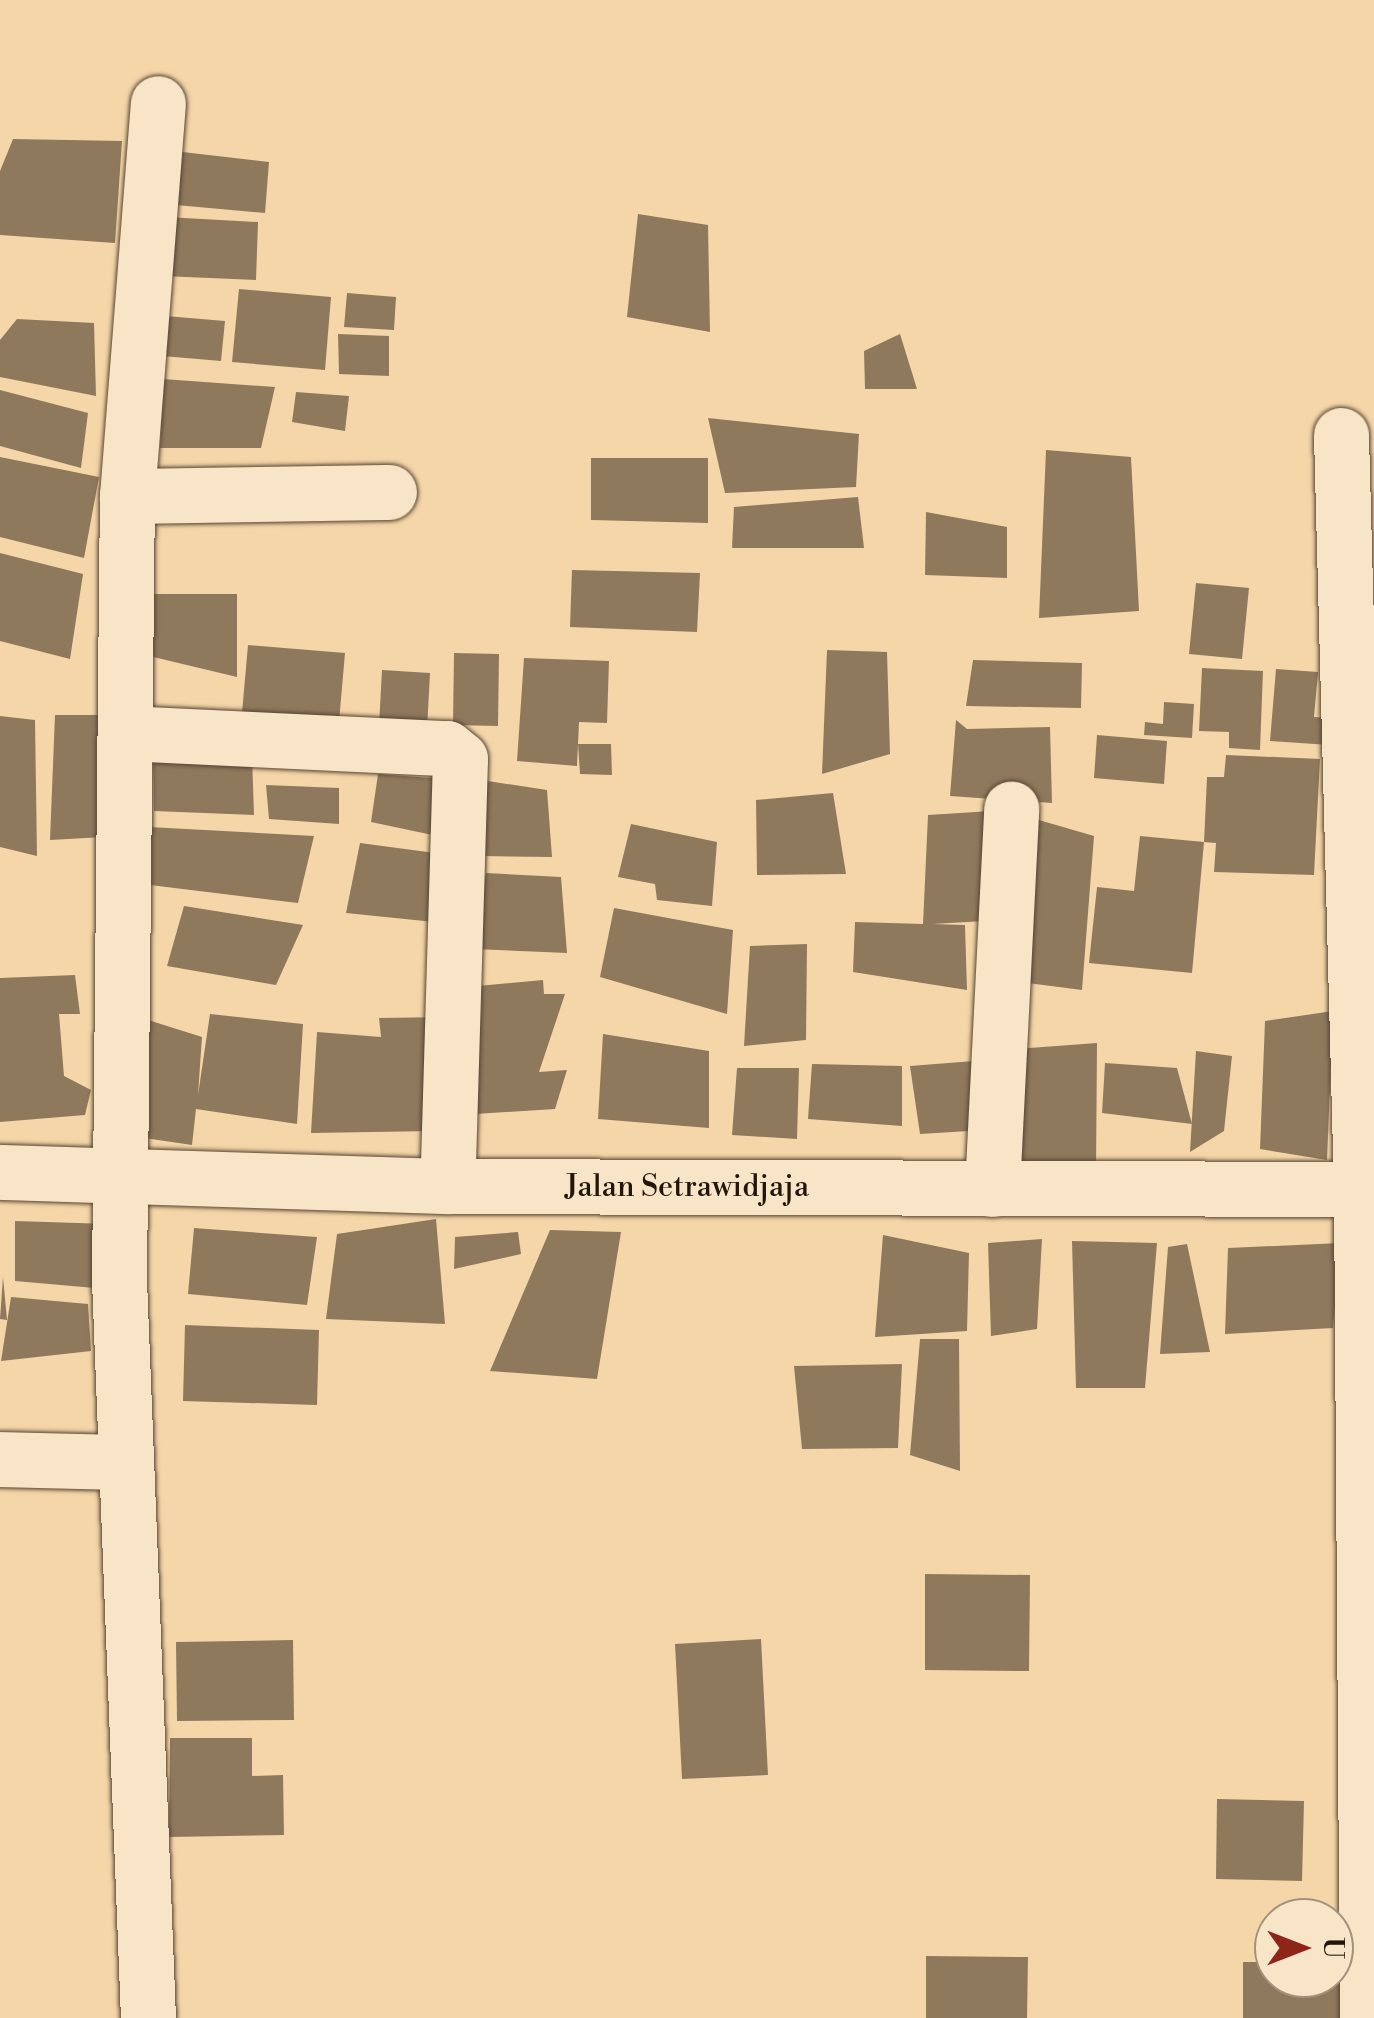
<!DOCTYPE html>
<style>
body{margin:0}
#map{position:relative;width:1374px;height:2018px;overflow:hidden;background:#f5d6a8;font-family:"Libre Bodoni",serif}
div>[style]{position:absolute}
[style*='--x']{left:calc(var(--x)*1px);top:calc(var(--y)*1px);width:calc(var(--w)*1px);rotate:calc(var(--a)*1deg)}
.building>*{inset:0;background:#8f795d}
.roads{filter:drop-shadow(0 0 2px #564533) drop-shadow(0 0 2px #564533)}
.street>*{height:55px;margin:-27.5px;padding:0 27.5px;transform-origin:27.5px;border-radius:27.5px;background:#f8e4c6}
span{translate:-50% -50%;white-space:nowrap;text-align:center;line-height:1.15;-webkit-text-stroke:9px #f8e4c6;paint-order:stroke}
.street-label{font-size:30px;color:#21150c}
.north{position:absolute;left:1254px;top:1898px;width:100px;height:100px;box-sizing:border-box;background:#f8e4c6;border:2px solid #a2917c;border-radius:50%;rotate:90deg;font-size:28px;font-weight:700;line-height:40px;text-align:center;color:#21150c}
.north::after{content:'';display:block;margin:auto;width:35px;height:45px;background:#8f2418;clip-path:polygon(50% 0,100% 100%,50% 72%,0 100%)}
</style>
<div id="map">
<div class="building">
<i style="clip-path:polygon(13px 139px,122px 141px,115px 243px,0 235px,0 171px)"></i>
<i style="clip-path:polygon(174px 151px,269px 162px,265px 213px,176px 205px)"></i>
<i style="clip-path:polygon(638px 214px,708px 225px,710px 332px,627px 317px)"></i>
<i style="clip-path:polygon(166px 217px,258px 222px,256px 280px,163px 276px)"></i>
<i style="clip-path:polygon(239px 289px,331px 297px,325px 370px,232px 362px)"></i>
<i style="clip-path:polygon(347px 293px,396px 297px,394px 330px,344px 327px)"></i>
<i style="clip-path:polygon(154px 315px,225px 321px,221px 361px,151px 355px)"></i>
<i style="clip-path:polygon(17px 319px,94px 323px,96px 396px,0 377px,0 340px)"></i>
<i style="clip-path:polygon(338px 334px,389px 336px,389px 376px,339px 374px)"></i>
<i style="clip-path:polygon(900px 334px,917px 389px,865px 389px,864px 351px)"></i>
<i style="clip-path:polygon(163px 379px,275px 387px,261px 448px,160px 448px)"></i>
<i style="clip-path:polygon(0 390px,88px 413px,81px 468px,0 446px)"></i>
<i style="clip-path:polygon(296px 392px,349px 396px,345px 431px,292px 422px)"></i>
<i style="clip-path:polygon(708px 418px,859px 434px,856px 487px,725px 493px)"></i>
<i style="clip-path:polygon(1046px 450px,1131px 457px,1139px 611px,1039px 618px)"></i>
<i style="clip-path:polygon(0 457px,99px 477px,84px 558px,0 537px)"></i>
<i style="clip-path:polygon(591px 458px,708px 458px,708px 523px,591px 520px)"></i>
<i style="clip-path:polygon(858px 497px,864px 548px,732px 548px,734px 507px)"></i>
<i style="clip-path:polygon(926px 512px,1007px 527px,1007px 578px,925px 575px)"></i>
<i style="clip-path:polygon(0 553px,83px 574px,70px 659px,0 641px)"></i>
<i style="clip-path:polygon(572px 570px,700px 573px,697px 632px,570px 627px)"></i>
<i style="clip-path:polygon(1196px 583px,1249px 588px,1242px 659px,1189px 654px)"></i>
<i style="clip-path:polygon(145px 594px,237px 594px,237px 677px,145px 655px)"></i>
<i style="clip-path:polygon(248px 645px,345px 653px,339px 722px,242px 713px)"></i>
<i style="clip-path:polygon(827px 650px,887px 652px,890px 754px,822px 774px)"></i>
<i style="clip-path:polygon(454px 653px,499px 654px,498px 726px,453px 725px)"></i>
<i style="clip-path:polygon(524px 658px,609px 661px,607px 723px,579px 722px,578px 744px,611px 744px,612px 775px,580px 774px,578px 744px,577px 766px,517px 761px)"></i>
<i style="clip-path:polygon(973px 660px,1082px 663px,1081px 708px,966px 706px)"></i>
<i style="clip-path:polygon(1202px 668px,1263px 671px,1260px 750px,1229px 748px,1229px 732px,1199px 731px)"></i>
<i style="clip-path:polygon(1276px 669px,1318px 672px,1314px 717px,1332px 718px,1330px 745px,1270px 741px)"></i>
<i style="clip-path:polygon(382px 670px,430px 673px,427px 729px,379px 726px)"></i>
<i style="clip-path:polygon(1164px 702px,1194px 704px,1192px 738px,1144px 735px,1145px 722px,1163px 724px)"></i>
<i style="clip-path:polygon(55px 715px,105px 715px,104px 837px,50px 840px)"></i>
<i style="clip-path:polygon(0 716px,35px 720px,37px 856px,0 847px)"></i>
<i style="clip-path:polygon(956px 720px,967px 729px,1050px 727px,1052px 803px,950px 796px)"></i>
<i style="clip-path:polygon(1097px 735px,1167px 741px,1164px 784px,1094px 778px)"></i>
<i style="clip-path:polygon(153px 746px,252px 755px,254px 815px,154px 811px)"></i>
<i style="clip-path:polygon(1226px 755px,1320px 759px,1314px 875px,1214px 872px,1216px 843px,1204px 842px,1207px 777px,1224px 777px)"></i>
<i style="clip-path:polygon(378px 774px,458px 780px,456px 840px,371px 822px)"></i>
<i style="clip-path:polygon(481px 780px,547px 790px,552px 857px,481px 856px)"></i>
<i style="clip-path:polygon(266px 785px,339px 788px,339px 824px,269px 819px)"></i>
<i style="clip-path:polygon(833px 793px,846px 874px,757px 875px,756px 800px)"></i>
<i style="clip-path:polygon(1007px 810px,1002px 920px,933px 924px,965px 925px,967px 990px,853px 972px,855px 922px,923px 924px,928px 815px)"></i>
<i style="clip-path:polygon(1032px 818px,1094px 836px,1082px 990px,1004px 980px)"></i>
<i style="clip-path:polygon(631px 824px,717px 842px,712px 906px,657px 900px,655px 884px,618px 877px)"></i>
<i style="clip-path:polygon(149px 827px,314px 836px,298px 903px,150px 885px)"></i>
<i style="clip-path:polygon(1140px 836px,1204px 842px,1192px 973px,1089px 963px,1097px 887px,1134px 891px)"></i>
<i style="clip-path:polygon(360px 843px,450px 855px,444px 923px,346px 913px)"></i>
<i style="clip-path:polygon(486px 873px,561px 877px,567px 953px,474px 949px)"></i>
<i style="clip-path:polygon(184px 906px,303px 925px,276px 985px,167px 966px)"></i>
<i style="clip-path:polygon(614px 908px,733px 930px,727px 1014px,600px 977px)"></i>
<i style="clip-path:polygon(807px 944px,806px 1040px,744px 1046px,750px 946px)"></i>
<i style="clip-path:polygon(75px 975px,80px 1014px,59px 1014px,64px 1076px,91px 1090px,85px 1115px,0 1122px,0 978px)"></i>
<i style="clip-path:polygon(543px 980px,544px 994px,565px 994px,539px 1072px,567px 1070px,555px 1109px,459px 1115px,467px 987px)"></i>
<i style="clip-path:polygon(1333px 1011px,1327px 1160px,1260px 1149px,1265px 1021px)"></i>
<i style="clip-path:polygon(210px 1014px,303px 1024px,297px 1124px,196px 1109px,192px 1145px,124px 1135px,145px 1019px,202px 1037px,198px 1095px)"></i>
<i style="clip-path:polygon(447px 1017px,434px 1131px,311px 1133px,317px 1032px,381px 1037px,379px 1018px)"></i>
<i style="clip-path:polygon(603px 1034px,709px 1051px,709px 1128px,598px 1119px)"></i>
<i style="clip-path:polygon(1097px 1043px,1096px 1172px,1004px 1166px,1002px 1050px)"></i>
<i style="clip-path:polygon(1196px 1051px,1232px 1056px,1224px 1131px,1190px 1152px)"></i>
<i style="clip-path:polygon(974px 1061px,985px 1130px,920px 1134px,910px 1066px)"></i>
<i style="clip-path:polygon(1105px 1063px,1177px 1068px,1192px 1124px,1102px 1113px)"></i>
<i style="clip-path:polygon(812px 1064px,902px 1066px,902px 1126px,808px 1119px)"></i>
<i style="clip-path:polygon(737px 1068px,799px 1068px,797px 1139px,732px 1135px)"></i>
<i style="clip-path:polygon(436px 1219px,445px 1324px,326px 1319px,337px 1234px)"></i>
<i style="clip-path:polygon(15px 1221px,109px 1224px,106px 1289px,15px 1281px)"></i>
<i style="clip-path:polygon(194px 1228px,317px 1237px,307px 1305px,188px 1294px)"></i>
<i style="clip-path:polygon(550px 1230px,621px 1232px,597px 1379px,490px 1371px)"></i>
<i style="clip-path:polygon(518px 1232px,521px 1254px,454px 1269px,455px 1237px)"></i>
<i style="clip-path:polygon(883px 1235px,969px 1253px,967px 1331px,875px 1337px)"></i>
<i style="clip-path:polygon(1042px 1239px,1037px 1329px,991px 1336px,988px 1243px)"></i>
<i style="clip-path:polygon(1072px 1241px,1157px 1243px,1145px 1388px,1076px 1388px)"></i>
<i style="clip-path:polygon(1340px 1243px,1333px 1328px,1225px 1334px,1228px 1248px)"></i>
<i style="clip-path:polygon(1187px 1244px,1210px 1352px,1160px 1354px,1168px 1247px)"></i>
<i style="clip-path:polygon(3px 1277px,7px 1320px,0 1319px)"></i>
<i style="clip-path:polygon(11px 1297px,88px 1304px,91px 1351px,1px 1361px)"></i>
<i style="clip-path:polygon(185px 1325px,319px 1330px,317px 1405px,183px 1401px)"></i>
<i style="clip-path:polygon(920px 1339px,959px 1339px,960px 1471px,910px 1455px)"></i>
<i style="clip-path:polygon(902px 1364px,898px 1448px,802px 1449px,794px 1366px)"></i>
<i style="clip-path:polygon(925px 1574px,1030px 1575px,1029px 1671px,925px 1670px)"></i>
<i style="clip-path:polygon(761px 1639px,768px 1775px,682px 1779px,675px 1644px)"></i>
<i style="clip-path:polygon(293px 1640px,294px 1720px,177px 1721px,176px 1642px)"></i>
<i style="clip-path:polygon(170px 1738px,252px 1738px,252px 1776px,283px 1775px,284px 1835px,169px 1837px)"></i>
<i style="clip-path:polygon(1217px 1799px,1304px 1801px,1302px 1881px,1216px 1879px)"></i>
<i style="clip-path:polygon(926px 1956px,1028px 1957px,1027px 2018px,926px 2018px)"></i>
<i style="clip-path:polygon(1243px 1962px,1274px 1962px,1274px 1978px,1334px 1978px,1334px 1963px,1343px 1963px,1342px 2018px,1243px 2018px)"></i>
</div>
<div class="roads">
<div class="street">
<i style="--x:1341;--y:435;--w:754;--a:88.48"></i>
<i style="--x:1361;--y:1189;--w:829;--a:89.59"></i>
<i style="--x:127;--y:496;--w:394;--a:-85.5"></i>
<i style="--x:125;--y:733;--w:322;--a:2.7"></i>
<i style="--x:447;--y:748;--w:17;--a:40"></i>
<i style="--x:460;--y:759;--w:427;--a:91.7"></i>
<i style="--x:0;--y:1172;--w:447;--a:1.8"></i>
<i style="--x:447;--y:1186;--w:927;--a:0.19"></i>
<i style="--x:992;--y:1189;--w:381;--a:-87.1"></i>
<i style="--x:0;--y:1459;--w:123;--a:1.4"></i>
<i style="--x:148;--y:2018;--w:739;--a:-92.25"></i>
<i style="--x:119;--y:1280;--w:784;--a:-89.42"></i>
<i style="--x:127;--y:496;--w:262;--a:-0.9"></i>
</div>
</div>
<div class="street-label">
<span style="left:687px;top:1187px">Jalan Setrawidjaja</span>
</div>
<div class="north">U</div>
</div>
